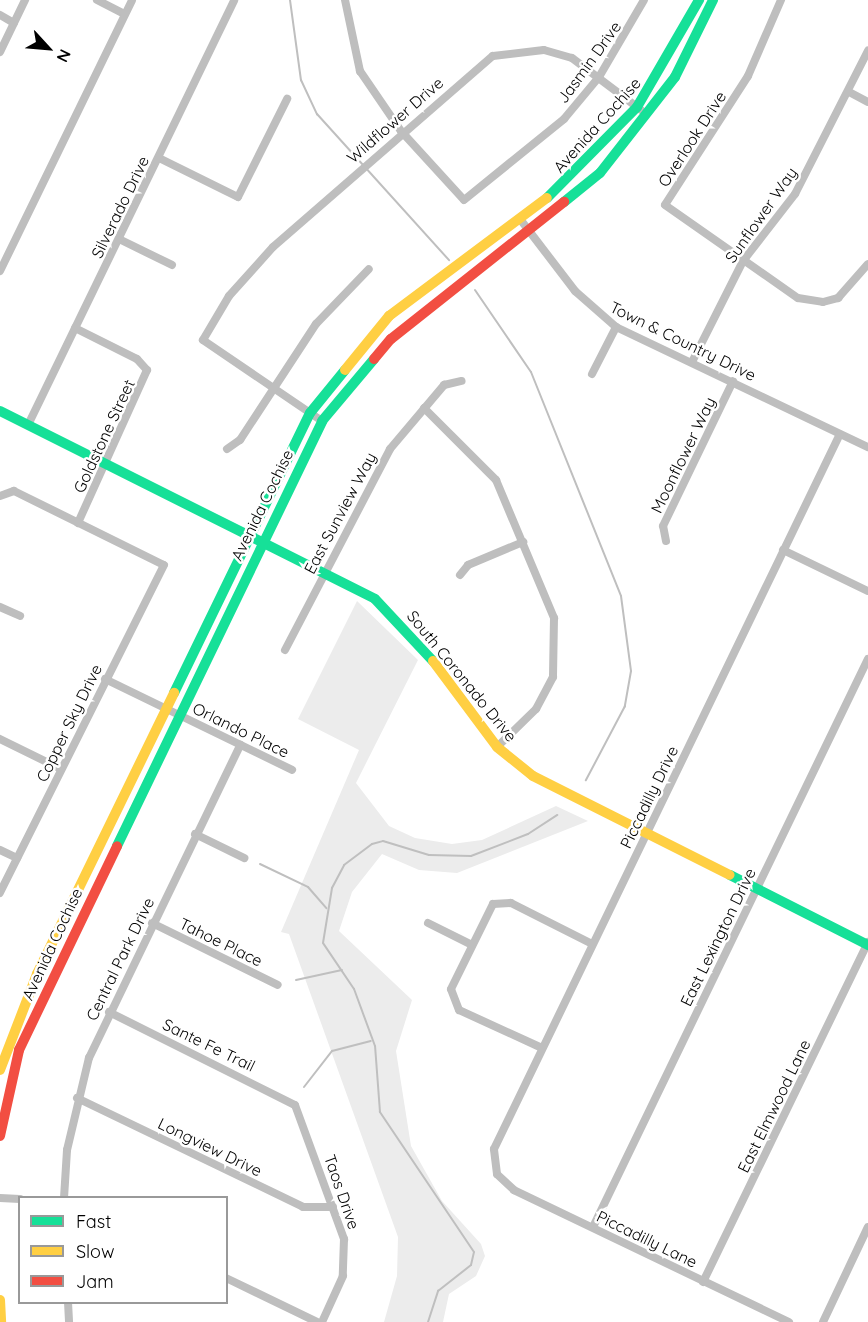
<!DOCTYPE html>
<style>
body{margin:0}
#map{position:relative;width:868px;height:1322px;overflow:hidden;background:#fff;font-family:Quicksand,sans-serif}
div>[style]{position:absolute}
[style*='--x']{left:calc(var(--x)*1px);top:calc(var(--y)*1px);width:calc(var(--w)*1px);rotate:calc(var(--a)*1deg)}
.green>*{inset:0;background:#ececec}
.stream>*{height:2px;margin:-1px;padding:0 1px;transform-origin:1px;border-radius:1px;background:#bfbfbf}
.street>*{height:8px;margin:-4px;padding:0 4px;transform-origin:4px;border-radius:4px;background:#bebebe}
.fast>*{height:10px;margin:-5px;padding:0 5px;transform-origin:5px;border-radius:5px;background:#16e098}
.slow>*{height:10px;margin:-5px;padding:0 5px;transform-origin:5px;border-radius:5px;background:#ffcf43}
.jam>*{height:10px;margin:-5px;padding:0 5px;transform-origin:5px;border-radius:5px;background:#f24e42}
span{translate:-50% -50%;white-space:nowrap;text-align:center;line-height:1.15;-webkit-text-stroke:5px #fff;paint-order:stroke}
.street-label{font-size:16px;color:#000}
.legend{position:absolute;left:18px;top:1196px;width:210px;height:108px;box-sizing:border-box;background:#fff;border:2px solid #999;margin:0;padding:8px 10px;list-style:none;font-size:18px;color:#000}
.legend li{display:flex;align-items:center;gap:12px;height:30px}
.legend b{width:30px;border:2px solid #999}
.north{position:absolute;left:18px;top:18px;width:60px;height:60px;-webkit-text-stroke:4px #fff;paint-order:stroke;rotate:116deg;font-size:16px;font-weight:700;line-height:24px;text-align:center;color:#000}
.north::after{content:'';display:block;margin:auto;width:21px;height:27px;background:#000;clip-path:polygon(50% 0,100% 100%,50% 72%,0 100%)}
</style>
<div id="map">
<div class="green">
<i style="clip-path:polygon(357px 601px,418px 660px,356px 783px,389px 826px,415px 838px,452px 844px,482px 840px,556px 806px,588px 821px,457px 873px,419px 870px,382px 854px,352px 892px,339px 931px,412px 1000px,396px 1051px,411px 1146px,442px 1201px,481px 1244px,485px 1256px,476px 1276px,449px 1294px,443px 1322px,384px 1322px,397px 1276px,398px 1237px,289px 934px,281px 932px,359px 750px,298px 719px)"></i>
</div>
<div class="stream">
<i style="--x:290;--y:0;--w:81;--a:82.2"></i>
<i style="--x:301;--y:80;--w:38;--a:65"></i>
<i style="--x:317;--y:114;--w:197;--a:47.9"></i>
<i style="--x:475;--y:290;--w:99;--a:55.7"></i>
<i style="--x:531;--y:372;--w:241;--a:68.1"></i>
<i style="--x:621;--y:596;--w:76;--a:82.4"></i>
<i style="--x:631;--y:671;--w:36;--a:100"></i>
<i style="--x:625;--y:706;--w:84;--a:117.8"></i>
<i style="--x:260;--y:864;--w:53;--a:25.6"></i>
<i style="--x:308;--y:887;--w:28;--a:49"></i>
<i style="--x:296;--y:980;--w:47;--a:-12.3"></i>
<i style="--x:304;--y:1087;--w:46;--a:-52.1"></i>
<i style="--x:332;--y:1051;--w:40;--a:-14.4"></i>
<i style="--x:428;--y:1322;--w:33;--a:-72"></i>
<i style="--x:438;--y:1291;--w:42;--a:-38.2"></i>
<i style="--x:471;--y:1265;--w:13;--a:-77"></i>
<i style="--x:474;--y:1252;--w:169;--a:-123.9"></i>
<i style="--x:380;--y:1112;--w:66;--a:-94.3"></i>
<i style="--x:375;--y:1046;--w:61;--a:-110.2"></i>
<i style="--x:354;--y:989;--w:55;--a:-124"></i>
<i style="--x:323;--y:943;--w:56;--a:-80.7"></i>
<i style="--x:332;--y:888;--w:26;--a:-62"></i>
<i style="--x:344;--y:865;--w:35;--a:-37"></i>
<i style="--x:372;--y:844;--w:11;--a:-15"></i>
<i style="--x:383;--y:841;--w:48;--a:16.9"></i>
<i style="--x:429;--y:855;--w:42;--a:1.4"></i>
<i style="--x:471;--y:856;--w:61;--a:-21.1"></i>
<i style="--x:528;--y:834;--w:35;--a:-33"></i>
</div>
<div class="street">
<i style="--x:97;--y:0;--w:31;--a:27"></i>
<i style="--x:345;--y:0;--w:73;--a:78.1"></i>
<i style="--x:360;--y:71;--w:73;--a:55.7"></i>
<i style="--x:401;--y:131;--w:93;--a:47.6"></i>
<i style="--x:464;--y:200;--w:129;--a:-39"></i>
<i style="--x:564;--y:119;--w:55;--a:-50.2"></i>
<i style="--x:599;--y:77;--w:89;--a:-59.7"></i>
<i style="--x:781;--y:0;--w:83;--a:113.5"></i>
<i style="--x:748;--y:76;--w:153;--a:122.8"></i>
<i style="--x:665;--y:205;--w:162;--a:35"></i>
<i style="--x:798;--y:298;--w:25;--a:9"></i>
<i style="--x:823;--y:302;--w:16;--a:-15"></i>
<i style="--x:838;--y:298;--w:45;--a:-48.6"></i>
<i style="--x:0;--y:15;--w:16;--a:30"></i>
<i style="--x:0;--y:52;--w:58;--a:-64.3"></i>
<i style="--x:851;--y:93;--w:19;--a:28"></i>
<i style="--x:159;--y:158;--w:88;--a:26.3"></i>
<i style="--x:238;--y:197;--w:110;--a:-63.4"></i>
<i style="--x:520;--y:219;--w:91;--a:52.6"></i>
<i style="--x:575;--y:291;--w:55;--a:41.3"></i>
<i style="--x:616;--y:327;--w:279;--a:25.5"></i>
<i style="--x:119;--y:239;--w:59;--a:26.1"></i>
<i style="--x:0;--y:271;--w:301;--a:-64"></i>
<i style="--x:75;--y:328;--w:69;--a:26.6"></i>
<i style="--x:137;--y:359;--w:15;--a:48"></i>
<i style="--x:147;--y:370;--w:168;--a:114.3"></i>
<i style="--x:692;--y:362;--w:113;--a:-63.2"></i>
<i style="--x:743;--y:261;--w:85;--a:-52.2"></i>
<i style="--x:795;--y:194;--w:161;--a:-63"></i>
<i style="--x:592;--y:374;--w:53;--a:-62.9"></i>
<i style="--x:424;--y:408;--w:102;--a:45"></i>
<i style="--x:496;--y:480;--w:150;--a:67.2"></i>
<i style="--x:554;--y:618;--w:59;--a:91"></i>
<i style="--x:553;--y:677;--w:36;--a:118"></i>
<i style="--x:536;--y:709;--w:54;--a:135.7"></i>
<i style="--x:322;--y:421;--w:144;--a:-145.8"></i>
<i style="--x:203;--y:340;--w:51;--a:-59.4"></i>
<i style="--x:229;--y:296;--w:66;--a:-48.1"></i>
<i style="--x:273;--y:247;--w:291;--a:-41"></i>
<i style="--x:493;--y:56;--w:51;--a:-6.7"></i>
<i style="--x:544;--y:50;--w:29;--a:16"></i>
<i style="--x:572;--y:58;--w:86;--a:37"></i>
<i style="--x:28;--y:425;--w:472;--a:-64.1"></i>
<i style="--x:227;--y:449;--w:16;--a:-35"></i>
<i style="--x:240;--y:440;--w:139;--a:-56.8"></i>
<i style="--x:316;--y:324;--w:76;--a:-46.1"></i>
<i style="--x:0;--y:496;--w:15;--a:-20"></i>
<i style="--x:14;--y:491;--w:167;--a:26.3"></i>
<i style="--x:164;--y:565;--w:367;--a:116.6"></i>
<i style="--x:666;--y:541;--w:15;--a:-101"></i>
<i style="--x:663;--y:526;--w:161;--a:-64.2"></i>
<i style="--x:783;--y:550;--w:94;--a:25.8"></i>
<i style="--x:460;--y:575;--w:13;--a:-51"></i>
<i style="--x:468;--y:565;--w:60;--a:-22.7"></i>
<i style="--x:0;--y:607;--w:22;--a:24"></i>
<i style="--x:285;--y:650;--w:227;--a:-62.4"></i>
<i style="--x:390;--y:449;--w:84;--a:-49.8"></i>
<i style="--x:444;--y:385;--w:18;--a:-13"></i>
<i style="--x:105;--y:679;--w:208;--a:25.9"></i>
<i style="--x:0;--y:739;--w:68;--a:26.2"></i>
<i style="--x:195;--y:834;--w:55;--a:26.1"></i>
<i style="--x:0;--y:850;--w:19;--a:25"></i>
<i style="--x:152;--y:923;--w:140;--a:26.2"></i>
<i style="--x:428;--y:923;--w:49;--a:26.6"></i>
<i style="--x:109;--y:1012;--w:208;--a:26.6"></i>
<i style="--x:295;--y:1105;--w:143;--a:69.9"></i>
<i style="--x:344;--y:1239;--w:37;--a:92"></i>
<i style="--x:343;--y:1276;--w:51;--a:114.5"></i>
<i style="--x:542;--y:1048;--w:91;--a:-155.4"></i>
<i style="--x:459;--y:1010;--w:22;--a:-111"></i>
<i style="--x:451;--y:989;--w:95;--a:-63.7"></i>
<i style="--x:493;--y:904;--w:18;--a:-3"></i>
<i style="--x:511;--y:903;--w:91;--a:26.8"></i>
<i style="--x:77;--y:1098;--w:251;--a:25.7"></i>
<i style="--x:303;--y:1207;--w:30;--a:0"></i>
<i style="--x:0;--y:1198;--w:20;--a:3"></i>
<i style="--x:64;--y:1198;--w:48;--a:-86.4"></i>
<i style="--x:67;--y:1150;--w:95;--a:-76.6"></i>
<i style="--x:89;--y:1058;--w:348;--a:-64.2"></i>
<i style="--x:593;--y:1227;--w:631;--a:-64.17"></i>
<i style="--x:226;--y:1278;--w:101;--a:25.8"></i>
<i style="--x:703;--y:1282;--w:378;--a:-64.1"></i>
<i style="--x:68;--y:1302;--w:20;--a:87"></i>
<i style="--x:789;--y:1322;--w:305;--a:-154.4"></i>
<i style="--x:514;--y:1190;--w:23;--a:-137"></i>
<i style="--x:497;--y:1174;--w:25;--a:-97"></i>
<i style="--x:494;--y:1149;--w:794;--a:-64.18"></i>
<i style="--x:823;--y:1322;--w:105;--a:-64.7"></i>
</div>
<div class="fast">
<i style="--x:547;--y:198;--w:128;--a:-45.3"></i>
<i style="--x:637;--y:107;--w:124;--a:-59.9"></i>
<i style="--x:564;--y:202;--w:46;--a:-38.9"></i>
<i style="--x:600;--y:173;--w:122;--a:-52"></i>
<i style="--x:675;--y:77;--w:86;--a:-63.7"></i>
<i style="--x:0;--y:411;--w:419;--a:26.6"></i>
<i style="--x:375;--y:599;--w:85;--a:46.9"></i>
<i style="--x:174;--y:693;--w:311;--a:-64.1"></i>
<i style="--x:310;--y:413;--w:55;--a:-50.9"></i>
<i style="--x:117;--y:846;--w:472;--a:-64.2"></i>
<i style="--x:322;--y:421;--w:81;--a:-50"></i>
<i style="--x:730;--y:875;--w:155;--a:26.9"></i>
</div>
<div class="slow">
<i style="--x:345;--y:370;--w:70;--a:-50.8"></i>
<i style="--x:389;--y:316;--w:197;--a:-36.8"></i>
<i style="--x:433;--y:661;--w:107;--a:53.3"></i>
<i style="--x:497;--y:747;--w:46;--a:38.9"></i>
<i style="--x:533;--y:776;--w:220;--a:26.7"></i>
<i style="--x:0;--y:1070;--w:103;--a:-68.9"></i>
<i style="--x:37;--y:974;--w:313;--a:-64"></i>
<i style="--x:0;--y:1300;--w:22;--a:87"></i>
</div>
<div class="jam">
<i style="--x:374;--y:359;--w:26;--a:-50"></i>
<i style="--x:391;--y:339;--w:221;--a:-38.4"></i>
<i style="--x:0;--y:1136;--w:88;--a:-77.5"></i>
<i style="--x:19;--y:1050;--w:226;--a:-64.3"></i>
</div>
<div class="street-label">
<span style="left:589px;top:62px;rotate:-54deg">Jasmin Drive</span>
<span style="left:395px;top:120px;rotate:-41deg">Wildflower Drive</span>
<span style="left:597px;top:125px;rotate:-48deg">Avenida Cochise</span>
<span style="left:692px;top:139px;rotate:-57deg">Overlook Drive</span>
<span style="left:120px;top:207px;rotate:-64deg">Silverado Drive</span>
<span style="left:761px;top:215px;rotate:-55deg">Sunflower Way</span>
<span style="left:683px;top:341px;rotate:26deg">Town &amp; Country Drive</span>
<span style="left:104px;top:436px;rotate:-65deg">Goldstone Street</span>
<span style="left:683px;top:455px;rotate:-64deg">Moonflower Way</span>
<span style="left:262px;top:505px;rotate:-64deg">Avenida Cochise</span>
<span style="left:340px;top:513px;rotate:-62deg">East Sunview Way</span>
<span style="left:462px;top:676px;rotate:51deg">South Coronado Drive</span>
<span style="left:69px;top:723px;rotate:-64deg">Copper Sky Drive</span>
<span style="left:241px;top:730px;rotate:26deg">Orlando Place</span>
<span style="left:649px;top:797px;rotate:-64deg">Piccadilly Drive</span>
<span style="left:718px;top:937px;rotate:-64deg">East Lexington Drive</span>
<span style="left:221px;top:942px;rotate:26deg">Tahoe Place</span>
<span style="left:52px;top:944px;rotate:-65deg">Avenida Cochise</span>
<span style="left:120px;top:959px;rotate:-64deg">Central Park Drive</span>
<span style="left:209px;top:1045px;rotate:26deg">Sante Fe Trail</span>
<span style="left:774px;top:1106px;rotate:-64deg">East Elmwood Lane</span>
<span style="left:210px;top:1147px;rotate:26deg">Longview Drive</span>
<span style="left:342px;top:1192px;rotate:71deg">Taos Drive</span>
<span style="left:647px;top:1239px;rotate:26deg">Piccadilly Lane</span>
</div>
<ul class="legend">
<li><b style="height:8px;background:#16e098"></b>Fast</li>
<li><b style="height:8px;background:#ffcf43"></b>Slow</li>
<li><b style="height:8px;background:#f24e42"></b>Jam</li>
</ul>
<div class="north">N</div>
</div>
